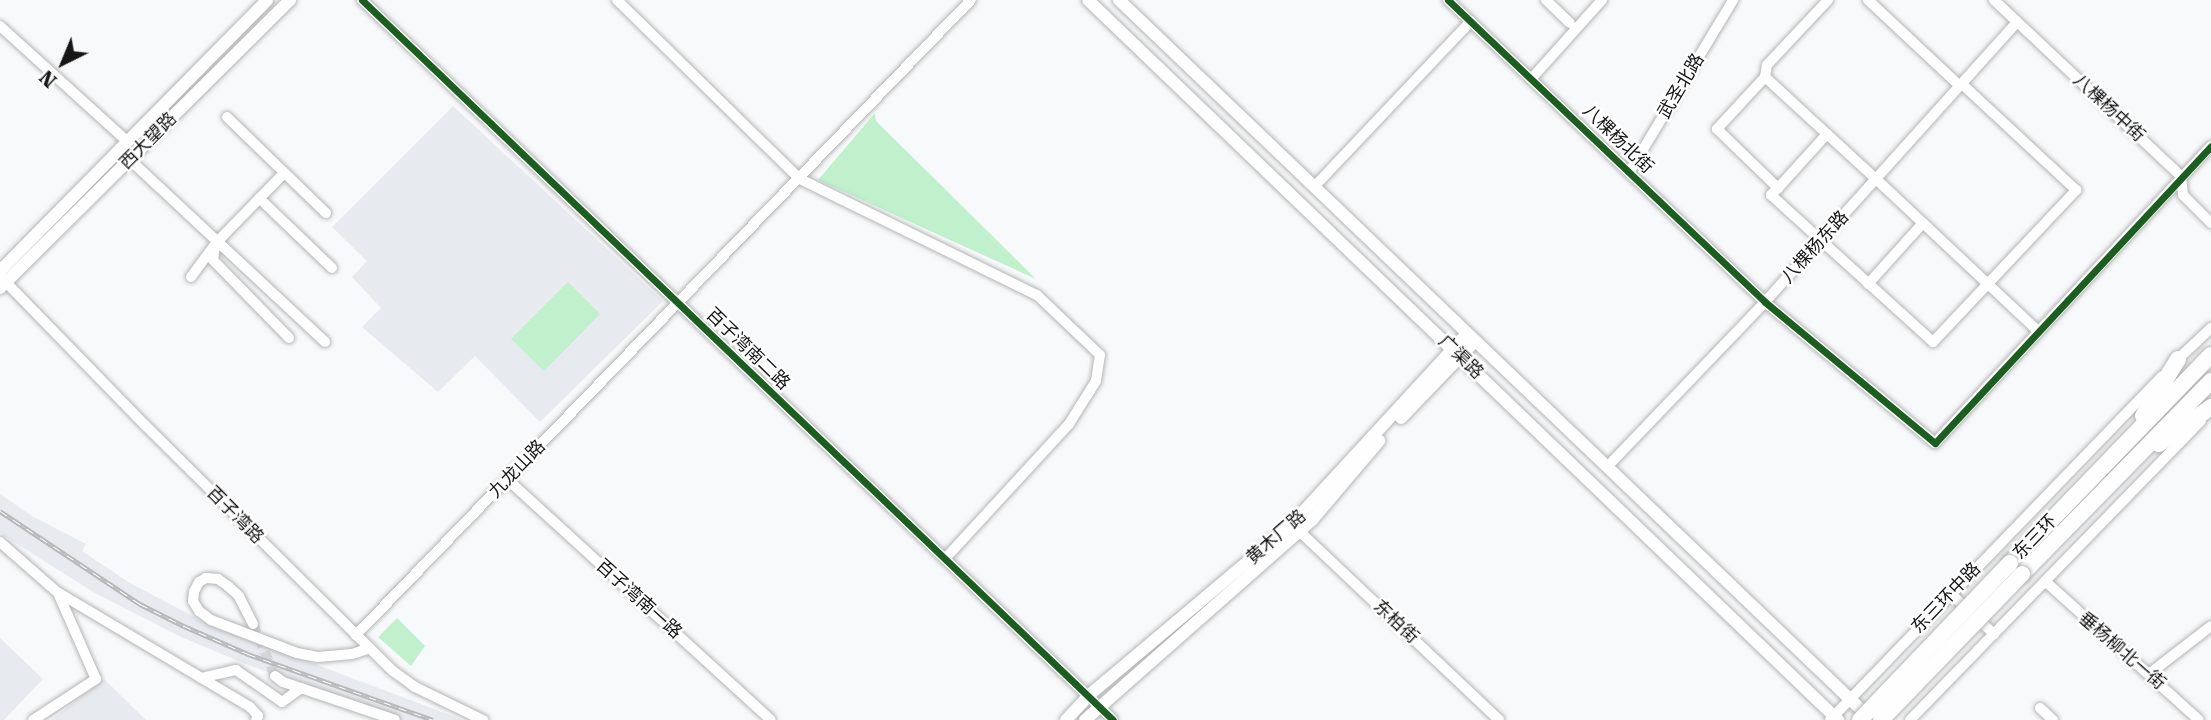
<!DOCTYPE html>
<meta charset="utf-8">
<style>
body{margin:0}
#map{position:relative;width:2211px;height:720px;overflow:hidden;background:#f8f9fa;font-family:"Roboto Serif","Noto Sans SC",serif}
div>[style]{position:absolute}
[style*='--x']{left:calc(var(--x)*1px);top:calc(var(--y)*1px);width:calc(var(--w)*1px);rotate:calc(var(--a)*1deg)}
.built>*{inset:0;background:#e7eaef}
.green>*{inset:0;background:#c0f0cc}
.minor-tunnel>*{height:10px;margin-top:-5px;transform-origin:0;background:repeating-linear-gradient(90deg,#d6d7d8 0 10px,transparent 0 15px)}
.roads{filter:drop-shadow(0 0 2px #b4b5b6) drop-shadow(0 0 2px #b4b5b6)}
.minor>*{height:10px;margin:-5px;padding:0 5px;transform-origin:5px;border-radius:5px;background:#fefefe}
.major>*{height:12px;margin:-6px;padding:0 6px;transform-origin:6px;border-radius:6px;background:#fefefe}
.highway>*{height:16px;margin:-8px;padding:0 8px;transform-origin:8px;border-radius:8px;background:#fefefe}
.rail>*{height:5px;margin-top:-2.5px;transform-origin:0;background:repeating-linear-gradient(90deg,#fff 0 8px,#b7b8b9 0 16px);box-sizing:border-box;border-block:2px solid #b7b8b9}
.bridges{filter:drop-shadow(0 0 2px #b4b5b6) drop-shadow(0 0 2px #b4b5b6)}
.highway-bridge>*{height:16px;margin:-8px;padding:0 8px;transform-origin:8px;border-radius:8px;background:#fefefe}
.cycleway>*{height:7px;margin:-3.5px;padding:0 3.5px;transform-origin:3.5px;border-radius:3.5px;background:#1b5e20}
span{translate:-50% -50%;white-space:nowrap;text-align:center;line-height:1.15;-webkit-text-stroke:5px #fff;paint-order:stroke}
.street-label{font-size:18px;color:#171718}
.north{position:absolute;left:28px;top:28px;width:70px;height:70px;-webkit-text-stroke:5px #fff;paint-order:stroke;rotate:223deg;font-size:19px;font-weight:700;line-height:28px;text-align:center;color:#171718}
.north::after{content:'';display:block;margin:auto;width:24px;height:32px;background:#171718;clip-path:polygon(50% 0,100% 100%,50% 72%,0 100%)}
</style>
<div id="map">
<div class="built">
<i style="clip-path:polygon(453px 106px,663px 301px,540px 422px,475px 356px,438px 392px,362px 327px,381px 308px,352px 277px,367px 261px,332px 227px)"></i>
<i style="clip-path:polygon(0 494px,32px 516px,86px 544px,82px 551px,130px 583px,204px 622px,463px 720px,398px 720px,243px 663px,179px 636px,93px 592px,0 533px)"></i>
<i style="clip-path:polygon(0 638px,43px 679px,4px 720px,0 720px)"></i>
<i style="clip-path:polygon(104px 679px,146px 720px,51px 720px)"></i>
</div>
<div class="green">
<i style="clip-path:polygon(875px 113px,876px 121px,1036px 279px,818px 180px)"></i>
<i style="clip-path:polygon(568px 282px,600px 314px,544px 371px,511px 339px)"></i>
<i style="clip-path:polygon(397px 618px,425px 646px,411px 666px,378px 637px)"></i>
</div>
<div class="minor-tunnel">
<i style="--x:253;--y:624;--w:56;--a:67.1"></i>
</div>
<div class="roads">
<div class="minor">
<i style="--x:362;--y:0;--w:1040;--a:43.79"></i>
<i style="--x:617;--y:0;--w:256;--a:44.4"></i>
<i style="--x:800;--y:179;--w:264;--a:26.1"></i>
<i style="--x:1037;--y:295;--w:87;--a:43.6"></i>
<i style="--x:1100;--y:355;--w:26;--a:99"></i>
<i style="--x:1096;--y:381;--w:51;--a:122.1"></i>
<i style="--x:1069;--y:424;--w:183;--a:132.6"></i>
<i style="--x:1448;--y:0;--w:438;--a:43.6"></i>
<i style="--x:1765;--y:302;--w:221;--a:39.7"></i>
<i style="--x:1935;--y:443;--w:405;--a:-47.1"></i>
<i style="--x:1546;--y:0;--w:33;--a:44"></i>
<i style="--x:1868;--y:0;--w:126;--a:43.1"></i>
<i style="--x:1994;--y:0;--w:257;--a:43.3"></i>
<i style="--x:2181;--y:176;--w:19;--a:84"></i>
<i style="--x:2183;--y:195;--w:40;--a:45"></i>
<i style="--x:0;--y:26;--w:171;--a:42.2"></i>
<i style="--x:1765;--y:77;--w:12;--a:-81"></i>
<i style="--x:1767;--y:65;--w:89;--a:-46.8"></i>
<i style="--x:1532;--y:78;--w:105;--a:-48.1"></i>
<i style="--x:227;--y:117;--w:138;--a:44.1"></i>
<i style="--x:1827;--y:134;--w:73;--a:132.2"></i>
<i style="--x:1778;--y:188;--w:85;--a:-136"></i>
<i style="--x:1717;--y:129;--w:71;--a:-47.3"></i>
<i style="--x:1765;--y:77;--w:84;--a:42.6"></i>
<i style="--x:1827;--y:134;--w:67;--a:42.6"></i>
<i style="--x:1876;--y:179;--w:222;--a:43.2"></i>
<i style="--x:129;--y:159;--w:268;--a:43"></i>
<i style="--x:1630;--y:171;--w:200;--a:-58.9"></i>
<i style="--x:1314;--y:187;--w:228;--a:-46.6"></i>
<i style="--x:1778;--y:188;--w:10;--a:135"></i>
<i style="--x:1771;--y:195;--w:219;--a:42.2"></i>
<i style="--x:1933;--y:342;--w:209;--a:-46.7"></i>
<i style="--x:2076;--y:190;--w:156;--a:-137.1"></i>
<i style="--x:259;--y:198;--w:101;--a:43.8"></i>
<i style="--x:215;--y:246;--w:14;--a:98"></i>
<i style="--x:213;--y:260;--w:109;--a:45.7"></i>
<i style="--x:0;--y:276;--w:208;--a:45.8"></i>
<i style="--x:145;--y:425;--w:349;--a:44.8"></i>
<i style="--x:393;--y:671;--w:27;--a:36"></i>
<i style="--x:415;--y:687;--w:76;--a:25.9"></i>
<i style="--x:191;--y:277;--w:42;--a:-53.7"></i>
<i style="--x:216;--y:243;--w:98;--a:-45.8"></i>
<i style="--x:1868;--y:284;--w:82;--a:-48"></i>
<i style="--x:2175;--y:362;--w:50;--a:-43.4"></i>
<i style="--x:1607;--y:467;--w:228;--a:-46.2"></i>
<i style="--x:1765;--y:302;--w:377;--a:-48"></i>
<i style="--x:507;--y:479;--w:357;--a:42.4"></i>
<i style="--x:1295;--y:527;--w:281;--a:43.4"></i>
<i style="--x:0;--y:542;--w:77;--a:41.3"></i>
<i style="--x:58;--y:593;--w:94;--a:66.2"></i>
<i style="--x:96;--y:679;--w:75;--a:146.9"></i>
<i style="--x:2045;--y:581;--w:207;--a:42.1"></i>
<i style="--x:59;--y:593;--w:222;--a:30.8"></i>
<i style="--x:250;--y:707;--w:12;--a:48"></i>
<i style="--x:258;--y:716;--w:4;--a:117"></i>
<i style="--x:1951;--y:594;--w:59;--a:42.9"></i>
<i style="--x:253;--y:624;--w:31;--a:-117"></i>
<i style="--x:239;--y:596;--w:15;--a:-138"></i>
<i style="--x:228;--y:586;--w:12;--a:-145"></i>
<i style="--x:218;--y:579;--w:12;--a:-175"></i>
<i style="--x:206;--y:578;--w:8;--a:150"></i>
<i style="--x:199;--y:582;--w:11;--a:117"></i>
<i style="--x:194;--y:592;--w:9;--a:96"></i>
<i style="--x:193;--y:601;--w:12;--a:59"></i>
<i style="--x:199;--y:611;--w:15;--a:37"></i>
<i style="--x:211;--y:620;--w:92;--a:21"></i>
<i style="--x:297;--y:653;--w:21;--a:11"></i>
<i style="--x:318;--y:657;--w:34;--a:-5"></i>
<i style="--x:352;--y:654;--w:19;--a:-18"></i>
<i style="--x:356;--y:635;--w:884;--a:-45.92"></i>
<i style="--x:2149;--y:674;--w:78;--a:-37.7"></i>
<i style="--x:275;--y:676;--w:10;--a:37"></i>
<i style="--x:283;--y:682;--w:118;--a:18.7"></i>
<i style="--x:201;--y:678;--w:36;--a:-13"></i>
<i style="--x:236;--y:670;--w:56;--a:34.8"></i>
<i style="--x:282;--y:702;--w:24;--a:-36"></i>
<i style="--x:2040;--y:708;--w:18;--a:43"></i>
<i style="--x:1830;--y:720;--w:478;--a:-46"></i>
<i style="--x:1910;--y:720;--w:417;--a:-45.8"></i>
</div>
<div class="major">
<i style="--x:1088;--y:0;--w:1040;--a:43.83"></i>
<i style="--x:1119;--y:0;--w:1042;--a:43.72"></i>
<i style="--x:0;--y:271;--w:380;--a:-45.4"></i>
<i style="--x:0;--y:288;--w:409;--a:-44.8"></i>
<i style="--x:1401;--y:418;--w:107;--a:-46.1"></i>
<i style="--x:1066;--y:720;--w:33;--a:-47"></i>
<i style="--x:1088;--y:696;--w:267;--a:-40.1"></i>
<i style="--x:1292;--y:524;--w:258;--a:-47.4"></i>
<i style="--x:1085;--y:720;--w:303;--a:-41.4"></i>
<i style="--x:1312;--y:520;--w:104;--a:-49.7"></i>
</div>
<div class="highway">
<i style="--x:2143;--y:416;--w:67;--a:-58.4"></i>
<i style="--x:2159;--y:444;--w:64;--a:-35.4"></i>
<i style="--x:2010;--y:563;--w:289;--a:-46"></i>
<i style="--x:2022;--y:574;--w:270;--a:-45.6"></i>
</div>
</div>
<div class="rail">
<i style="--x:0;--y:511;--w:168;--a:33.6"></i>
<i style="--x:140;--y:604;--w:49;--a:26.6"></i>
<i style="--x:184;--y:626;--w:70;--a:23.6"></i>
<i style="--x:248;--y:654;--w:196;--a:19.6"></i>
</div>
<div class="bridges">
<div class="highway-bridge">
<i style="--x:1860;--y:720;--w:217;--a:-46.3"></i>
<i style="--x:1881;--y:720;--w:203;--a:-46"></i>
</div>
</div>
<div class="cycleway">
<i style="--x:362;--y:0;--w:1040;--a:43.79"></i>
<i style="--x:1448;--y:0;--w:438;--a:43.6"></i>
<i style="--x:1765;--y:302;--w:221;--a:39.7"></i>
<i style="--x:1935;--y:443;--w:405;--a:-47.1"></i>
</div>
<div class="street-label">
<span style="left:1681px;top:86px;rotate:-59deg">武圣北路</span>
<span style="left:2109px;top:108px;rotate:43deg">八棵杨中街</span>
<span style="left:1618px;top:139px;rotate:44deg">八棵杨北街</span>
<span style="left:148px;top:141px;rotate:-45deg">西大望路</span>
<span style="left:1815px;top:247px;rotate:-48deg">八棵杨东路</span>
<span style="left:748px;top:349px;rotate:44deg">百子湾南二路</span>
<span style="left:1461px;top:357px;rotate:44deg">广渠路</span>
<span style="left:517px;top:469px;rotate:-46deg">九龙山路</span>
<span style="left:235px;top:515px;rotate:45deg">百子湾路</span>
<span style="left:1276px;top:537px;rotate:-41deg">黄木厂路</span>
<span style="left:2035px;top:537px;rotate:-46deg">东三环</span>
<span style="left:1946px;top:598px;rotate:-46deg">东三环中路</span>
<span style="left:639px;top:599px;rotate:42deg">百子湾南一路</span>
<span style="left:1396px;top:622px;rotate:43deg">东柏街</span>
<span style="left:2122px;top:651px;rotate:41deg">垂杨柳北一街</span>
</div>
<div class="north">N</div>
</div>
